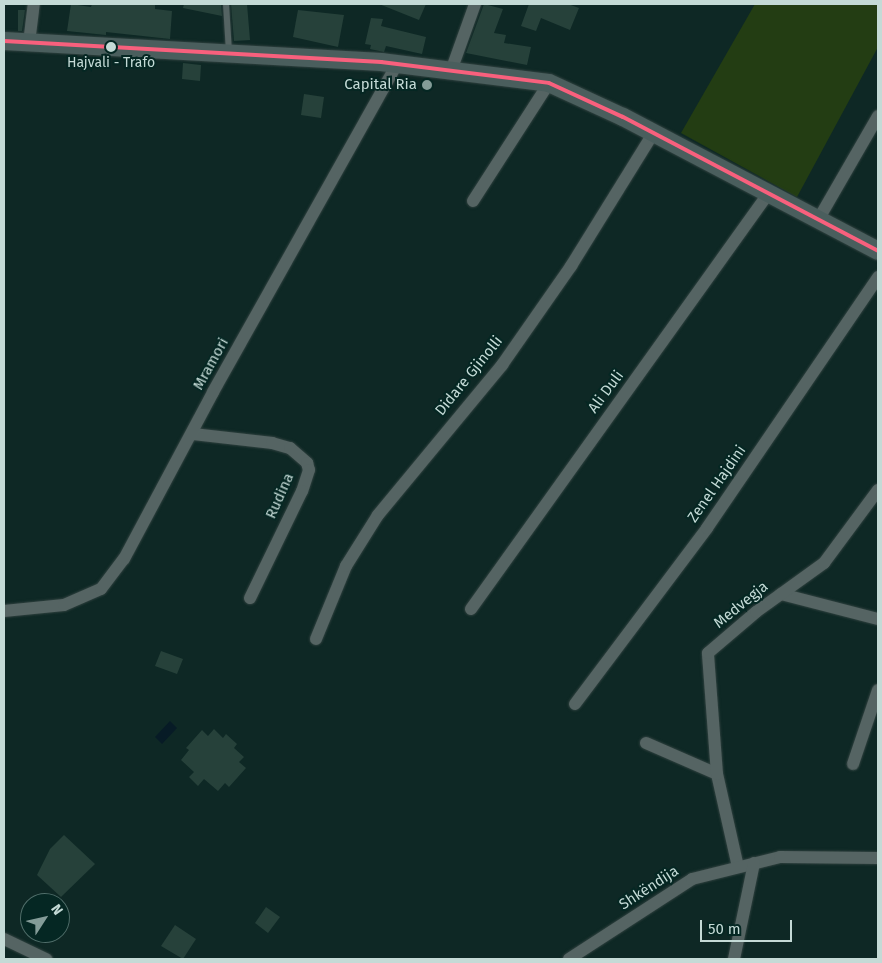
<!DOCTYPE html>
<meta charset="utf-8">
<style>
body{margin:0}
#map{position:relative;width:882px;height:963px;overflow:hidden;background:#0e2825;font-family:"Fira Sans",sans-serif}
div>[style]{position:absolute}
[style*='--x']{left:calc(var(--x)*1px);top:calc(var(--y)*1px);width:calc(var(--w)*1px);rotate:calc(var(--a)*1deg)}
.green>*{inset:0;background:#233d13}
.water>*{inset:0;background:#071b26}
.building>*{inset:0;background:#26413a}
.roads{filter:drop-shadow(0 0 1px #30413f) drop-shadow(0 0 1px #30413f)}
.lane>*{height:6px;margin:-3px;padding:0 3px;transform-origin:3px;border-radius:3px;background:#556463}
.street>*{height:12px;margin:-6px;padding:0 6px;transform-origin:6px;border-radius:6px;background:#556463}
.secondary>*{height:18px;margin:-9px;padding:0 9px;transform-origin:9px;border-radius:9px;background:#4a5e5d}
.bus-1>*{height:4px;margin:-2px;padding:0 2px;transform-origin:2px;border-radius:2px;background:#f8607d}
.dots>*{width:14px;height:14px;translate:-50% -50%;box-sizing:border-box;border:2px solid #052723;border-radius:50%}
span{translate:-50% -50%;white-space:nowrap;text-align:center;line-height:1.15;-webkit-text-stroke:4px #052723;paint-order:stroke}
.bus-label{font-size:14px;color:#c4dad6}
.poi-label{font-size:15px;color:#c4dad6}
.right{translate:-100% -50%;text-align:right}
.street-label{font-size:15px;color:#c4dad6}
.frame{position:absolute;inset:0;border:5px solid #c4dad6;pointer-events:none}
.north{position:absolute;left:20px;top:893px;width:50px;height:50px;box-sizing:border-box;background:#052723;border:1px solid #516f6b;border-radius:50%;rotate:55deg;font-size:14px;font-weight:700;line-height:20px;text-align:center;color:#c4dad6}
.north::after{content:'';display:block;margin:auto;width:18px;height:22px;background:#849c98;clip-path:polygon(50% 0,100% 100%,50% 72%,0 100%)}
.scale{position:absolute;left:700px;top:920px;width:92px;height:22px;box-sizing:border-box;border:2px solid #c4dad6;border-top:0;padding-left:6px;font-size:15px;line-height:18px;white-space:nowrap;color:#c4dad6;-webkit-text-stroke:4px #052723;paint-order:stroke}
</style>
<div id="map">
<div class="green">
<i style="clip-path:polygon(755px 4px,878px 4px,878px 47px,797px 197px,681px 133px)"></i>
</div>
<div class="water">
<i style="clip-path:polygon(170px 721px,177px 728px,162px 744px,155px 737px)"></i>
</div>
<div class="building">
<i style="clip-path:polygon(71px 4px,91px 7px,92px 4px,155px 4px,155px 9px,172px 11px,170px 39px,106px 32px,106px 35px,67px 31px)"></i>
<i style="clip-path:polygon(184px 4px,221px 4px,222px 16px,183px 8px)"></i>
<i style="clip-path:polygon(231px 4px,247px 4px,250px 40px,234px 41px)"></i>
<i style="clip-path:polygon(379px 4px,426px 4px,419px 20px)"></i>
<i style="clip-path:polygon(484px 4px,503px 9px,494px 33px,506px 35px,504px 43px,531px 47px,527px 65px,466px 53px)"></i>
<i style="clip-path:polygon(529px 4px,568px 4px,579px 8px,570px 30px,541px 18px,536px 31px,521px 26px)"></i>
<i style="clip-path:polygon(18px 10px,25px 10px,22px 31px,18px 31px)"></i>
<i style="clip-path:polygon(298px 10px,344px 15px,338px 47px,293px 37px)"></i>
<i style="clip-path:polygon(371px 18px,383px 19px,381px 26px,426px 37px,422px 54px,386px 46px,384px 52px,370px 49px,371px 45px,365px 44px)"></i>
<i style="clip-path:polygon(183px 63px,201px 65px,200px 81px,182px 79px)"></i>
<i style="clip-path:polygon(304px 94px,324px 97px,321px 118px,301px 115px)"></i>
<i style="clip-path:polygon(161px 651px,183px 659px,177px 674px,155px 666px)"></i>
<i style="clip-path:polygon(214px 729px,223px 738px,226px 734px,237px 744px,234px 748px,244px 757px,239px 762px,246px 768px,229px 787px,225px 783px,218px 791px,204px 779px,198px 786px,189px 777px,194px 772px,181px 760px,189px 750px,186px 748px,202px 730px,208px 736px)"></i>
<i style="clip-path:polygon(64px 835px,95px 864px,61px 897px,37px 875px,50px 849px)"></i>
<i style="clip-path:polygon(266px 907px,280px 917px,268px 933px,255px 923px)"></i>
<i style="clip-path:polygon(175px 925px,196px 939px,183px 959px,161px 946px)"></i>
</div>
<div class="roads">
<div class="lane">
<i style="--x:226;--y:4;--w:48;--a:86.4"></i>
</div>
<div class="street">
<i style="--x:29;--y:43;--w:39;--a:-83"></i>
<i style="--x:451;--y:71;--w:71;--a:-70.3"></i>
<i style="--x:473;--y:201;--w:140;--a:-57.2"></i>
<i style="--x:818;--y:220;--w:120;--a:-60"></i>
<i style="--x:193;--y:434;--w:80;--a:6.5"></i>
<i style="--x:272;--y:443;--w:19;--a:16"></i>
<i style="--x:290;--y:448;--w:23;--a:41"></i>
<i style="--x:307;--y:463;--w:7;--a:74"></i>
<i style="--x:309;--y:470;--w:22;--a:108"></i>
<i style="--x:302;--y:491;--w:119;--a:115.9"></i>
<i style="--x:781;--y:594;--w:100;--a:14.5"></i>
<i style="--x:471;--y:609;--w:510;--a:-54.41"></i>
<i style="--x:4;--y:611;--w:60;--a:-5.7"></i>
<i style="--x:64;--y:605;--w:40;--a:-23.4"></i>
<i style="--x:101;--y:589;--w:38;--a:-53"></i>
<i style="--x:124;--y:559;--w:189;--a:-61.9"></i>
<i style="--x:213;--y:392;--w:376;--a:-60.7"></i>
<i style="--x:316;--y:639;--w:79;--a:-67.7"></i>
<i style="--x:346;--y:566;--w:60;--a:-57.9"></i>
<i style="--x:378;--y:515;--w:195;--a:-50.4"></i>
<i style="--x:502;--y:365;--w:121;--a:-55.1"></i>
<i style="--x:571;--y:266;--w:155;--a:-58.2"></i>
<i style="--x:575;--y:704;--w:220;--a:-53.1"></i>
<i style="--x:707;--y:528;--w:304;--a:-55.7"></i>
<i style="--x:646;--y:743;--w:77;--a:23.6"></i>
<i style="--x:853;--y:764;--w:78;--a:-71.3"></i>
<i style="--x:738;--y:867;--w:95;--a:-102.7"></i>
<i style="--x:717;--y:774;--w:121;--a:-94.3"></i>
<i style="--x:708;--y:653;--w:63;--a:-40.5"></i>
<i style="--x:756;--y:612;--w:84;--a:-35.8"></i>
<i style="--x:824;--y:563;--w:91;--a:-53.5"></i>
<i style="--x:4;--y:939;--w:47;--a:25.5"></i>
<i style="--x:569;--y:959;--w:147;--a:-33"></i>
<i style="--x:692;--y:879;--w:91;--a:-14"></i>
<i style="--x:780;--y:857;--w:98;--a:0.6"></i>
<i style="--x:734;--y:959;--w:98;--a:-78.2"></i>
</div>
<div class="secondary">
<i style="--x:4;--y:41;--w:378;--a:3.2"></i>
<i style="--x:381;--y:62;--w:169;--a:7.1"></i>
<i style="--x:549;--y:83;--w:81;--a:24.7"></i>
<i style="--x:623;--y:117;--w:288;--a:27.7"></i>
</div>
</div>
<div class="bus-1">
<i style="--x:4;--y:41;--w:378;--a:3.2"></i>
<i style="--x:381;--y:62;--w:169;--a:7.1"></i>
<i style="--x:549;--y:83;--w:81;--a:24.7"></i>
<i style="--x:623;--y:117;--w:288;--a:27.7"></i>
</div>
<div class="dots">
<i style="left:111px;top:47px;background:#c4dad6"></i>
<i style="left:427px;top:85px;background:#849c98"></i>
</div>
<div class="bus-label">
<span style="left:111px;top:63px">Hajvali - Trafo</span>
</div>
<div class="poi-label">
<span class="right" style="left:417px;top:85px">Capital Ria</span>
</div>
<div class="street-label">
<span style="left:211px;top:364px;rotate:-61deg">Mramori</span>
<span style="left:469px;top:376px;rotate:-51deg">Didare Gjinolli</span>
<span style="left:606px;top:392px;rotate:-53deg">Ali Duli</span>
<span style="left:717px;top:484px;rotate:-55deg">Zenel Hajdini</span>
<span style="left:280px;top:496px;rotate:-66deg">Rudina</span>
<span style="left:741px;top:605px;rotate:-39deg">Medvegja</span>
<span style="left:649px;top:888px;rotate:-33deg">Shkëndija</span>
</div>
<div class="frame"></div>
<div class="north">N</div>
<div class="scale">50 m</div>
</div>
